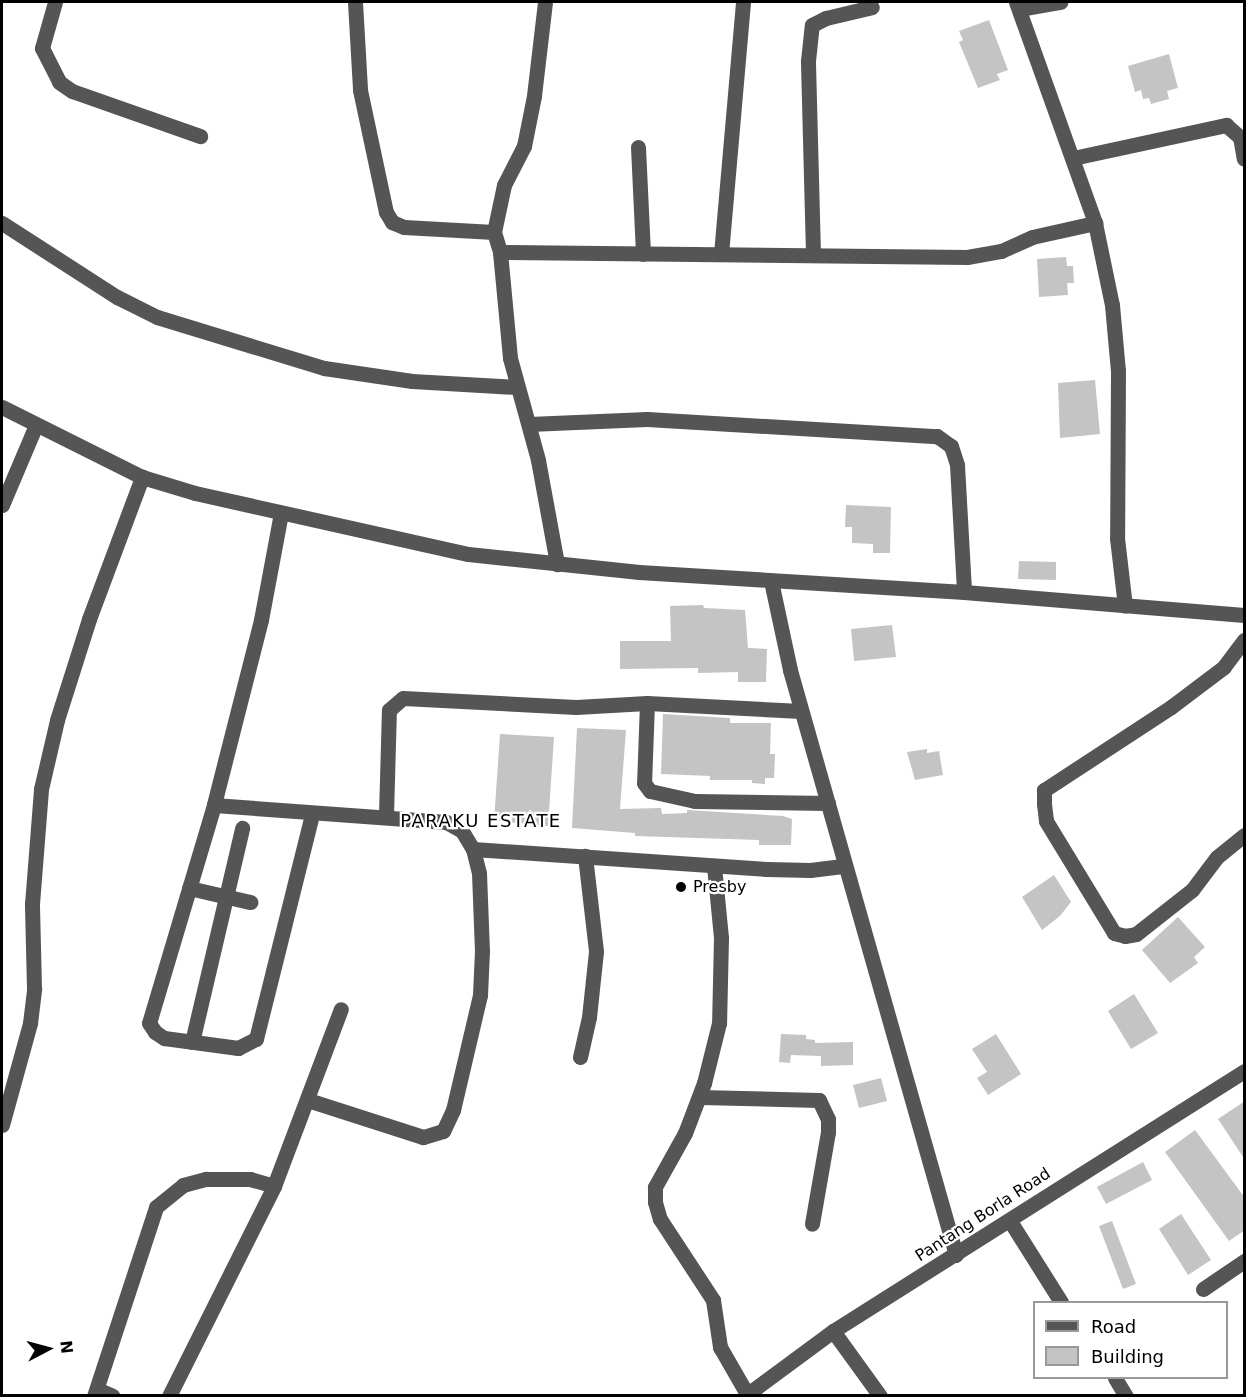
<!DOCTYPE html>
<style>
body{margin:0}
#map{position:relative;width:1246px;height:1397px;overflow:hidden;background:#fff;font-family:"DejaVu Sans",sans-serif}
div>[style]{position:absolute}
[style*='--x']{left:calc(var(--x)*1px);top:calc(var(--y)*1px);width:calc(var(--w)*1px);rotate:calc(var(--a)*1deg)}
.building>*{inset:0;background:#c4c4c4}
.minor>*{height:15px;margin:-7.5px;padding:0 7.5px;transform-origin:7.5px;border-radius:7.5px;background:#555}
.dots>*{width:16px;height:16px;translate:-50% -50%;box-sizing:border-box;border:3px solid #fff;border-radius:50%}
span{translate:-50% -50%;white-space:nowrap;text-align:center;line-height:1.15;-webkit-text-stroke:4.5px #fff;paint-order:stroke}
.poi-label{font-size:16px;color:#000}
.left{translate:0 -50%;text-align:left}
.street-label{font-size:16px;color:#000}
.neighbourhood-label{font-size:18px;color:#000;letter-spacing:1.5px}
.frame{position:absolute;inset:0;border:3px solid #000;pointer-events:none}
.legend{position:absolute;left:1033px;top:1301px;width:195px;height:78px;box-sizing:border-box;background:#fff;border:2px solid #999;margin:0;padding:8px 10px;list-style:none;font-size:18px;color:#000}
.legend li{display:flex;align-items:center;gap:12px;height:30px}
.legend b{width:30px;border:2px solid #999}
.north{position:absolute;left:18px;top:1319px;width:60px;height:60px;-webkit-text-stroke:4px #fff;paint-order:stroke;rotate:84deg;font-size:16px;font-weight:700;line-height:24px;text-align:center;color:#000}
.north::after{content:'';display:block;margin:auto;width:21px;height:27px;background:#000;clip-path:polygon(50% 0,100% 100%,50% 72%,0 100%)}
</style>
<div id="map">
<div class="building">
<i style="clip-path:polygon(989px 20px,1008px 70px,997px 74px,1000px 80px,978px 88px,959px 42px,963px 40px,959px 31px)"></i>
<i style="clip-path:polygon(1169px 54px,1178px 88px,1167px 91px,1169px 99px,1151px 104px,1149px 98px,1143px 99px,1141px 90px,1135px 92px,1128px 66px)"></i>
<i style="clip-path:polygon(1066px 257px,1067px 266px,1073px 266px,1074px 283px,1067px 283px,1068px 295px,1039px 297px,1037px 259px)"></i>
<i style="clip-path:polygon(1095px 380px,1100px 434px,1060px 438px,1058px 383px)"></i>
<i style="clip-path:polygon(846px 505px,891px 507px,890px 553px,873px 553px,873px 544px,852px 543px,852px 527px,845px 527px)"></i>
<i style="clip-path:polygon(1019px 561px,1056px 562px,1056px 580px,1018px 579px)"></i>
<i style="clip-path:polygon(703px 605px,704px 608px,745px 610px,748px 648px,767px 649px,766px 682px,738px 682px,738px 672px,698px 673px,698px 668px,620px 669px,620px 641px,671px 641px,670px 606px)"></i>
<i style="clip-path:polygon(892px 625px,896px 657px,854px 661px,851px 629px)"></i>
<i style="clip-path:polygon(663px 714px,730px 718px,730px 723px,771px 723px,770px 754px,775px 754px,774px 778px,765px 778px,765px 784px,752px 783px,752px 780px,710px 780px,710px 776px,661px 774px)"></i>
<i style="clip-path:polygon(577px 728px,626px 730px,620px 809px,661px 808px,662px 814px,687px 813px,687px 810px,783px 816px,792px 819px,791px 845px,759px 845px,759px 840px,635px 836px,635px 833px,572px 828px)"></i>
<i style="clip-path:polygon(500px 734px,554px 737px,548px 826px,494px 821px)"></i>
<i style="clip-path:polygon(927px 749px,927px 753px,939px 751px,943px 775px,915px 780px,907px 752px)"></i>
<i style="clip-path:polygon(1054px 875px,1071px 902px,1060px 916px,1042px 930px,1022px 897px)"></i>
<i style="clip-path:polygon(1178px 917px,1205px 947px,1194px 957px,1198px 963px,1170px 983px,1142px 950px)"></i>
<i style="clip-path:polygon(1134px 994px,1158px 1033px,1131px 1049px,1108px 1011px)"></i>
<i style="clip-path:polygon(781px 1034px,806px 1035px,806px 1039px,815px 1040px,815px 1043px,853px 1042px,853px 1065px,821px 1066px,821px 1056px,791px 1055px,790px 1063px,779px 1062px)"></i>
<i style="clip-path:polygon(996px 1034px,1021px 1074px,988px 1095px,977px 1078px,987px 1072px,972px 1049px)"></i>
<i style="clip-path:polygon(881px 1078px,887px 1101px,859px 1108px,853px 1085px)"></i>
<i style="clip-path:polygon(1245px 1101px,1245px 1160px,1218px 1119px)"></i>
<i style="clip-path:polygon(1195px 1130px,1245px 1198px,1245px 1230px,1229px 1241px,1165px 1152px)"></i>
<i style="clip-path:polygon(1143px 1162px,1152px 1180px,1106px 1204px,1097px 1187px)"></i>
<i style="clip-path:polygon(1181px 1214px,1211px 1260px,1188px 1275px,1159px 1229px)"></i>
<i style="clip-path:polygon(1112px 1221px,1136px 1284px,1123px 1289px,1099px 1226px)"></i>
</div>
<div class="minor">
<i style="--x:55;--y:2;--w:48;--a:105.8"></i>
<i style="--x:42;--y:48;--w:38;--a:63"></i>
<i style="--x:59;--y:82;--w:16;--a:35"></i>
<i style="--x:72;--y:91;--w:136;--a:19.4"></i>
<i style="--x:355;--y:2;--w:88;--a:86.7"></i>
<i style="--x:360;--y:90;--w:125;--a:78"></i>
<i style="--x:386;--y:212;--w:12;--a:59"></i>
<i style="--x:392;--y:222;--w:13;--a:23"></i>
<i style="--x:404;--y:227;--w:90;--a:3.2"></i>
<i style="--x:545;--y:2;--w:95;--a:96.7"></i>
<i style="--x:534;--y:96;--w:51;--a:101.3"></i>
<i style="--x:524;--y:146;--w:44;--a:117.1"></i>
<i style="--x:504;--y:185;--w:48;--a:102"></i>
<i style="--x:494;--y:232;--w:21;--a:73"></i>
<i style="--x:500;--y:252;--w:106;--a:84.6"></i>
<i style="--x:510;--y:358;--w:106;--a:74.6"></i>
<i style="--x:538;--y:460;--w:106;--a:79.6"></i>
<i style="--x:1016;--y:2;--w:235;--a:70.3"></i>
<i style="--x:1095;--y:223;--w:84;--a:78.3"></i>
<i style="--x:1112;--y:305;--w:66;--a:84.8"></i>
<i style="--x:1118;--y:371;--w:167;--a:90.3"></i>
<i style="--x:1117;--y:538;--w:68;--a:83.3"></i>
<i style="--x:1019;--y:9;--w:42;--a:-9.7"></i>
<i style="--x:638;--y:147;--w:107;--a:87.3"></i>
<i style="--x:1073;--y:158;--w:157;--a:-12.2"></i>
<i style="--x:1226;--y:125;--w:18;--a:41"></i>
<i style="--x:1240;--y:137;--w:22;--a:80"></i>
<i style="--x:2;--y:223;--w:137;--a:32.8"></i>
<i style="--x:117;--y:297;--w:45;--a:26.6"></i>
<i style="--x:157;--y:317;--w:175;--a:17"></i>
<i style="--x:324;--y:368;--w:89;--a:8.4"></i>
<i style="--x:412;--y:381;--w:105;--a:3.3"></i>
<i style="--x:500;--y:252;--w:467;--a:0.6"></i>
<i style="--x:967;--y:257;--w:35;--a:-10"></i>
<i style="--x:1001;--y:251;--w:34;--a:-24"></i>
<i style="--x:1032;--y:237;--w:65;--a:-12.5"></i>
<i style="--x:721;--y:254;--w:253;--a:-85"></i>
<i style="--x:813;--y:254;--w:193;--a:-91.5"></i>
<i style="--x:808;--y:61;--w:36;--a:-84"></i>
<i style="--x:812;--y:25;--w:16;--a:-27"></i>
<i style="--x:826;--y:18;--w:47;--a:-13.4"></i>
<i style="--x:2;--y:407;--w:157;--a:26.6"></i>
<i style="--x:142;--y:477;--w:55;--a:16.8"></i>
<i style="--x:195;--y:493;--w:280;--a:12.6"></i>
<i style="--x:468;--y:554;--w:172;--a:6"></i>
<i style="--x:639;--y:572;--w:326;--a:3.5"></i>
<i style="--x:964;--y:592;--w:281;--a:4.7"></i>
<i style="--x:529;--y:424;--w:118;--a:-2.4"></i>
<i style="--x:647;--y:419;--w:290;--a:3.4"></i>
<i style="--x:937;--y:436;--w:17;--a:36"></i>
<i style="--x:951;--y:446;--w:20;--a:72"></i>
<i style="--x:957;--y:465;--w:127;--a:86.8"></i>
<i style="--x:2;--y:505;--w:87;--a:-67"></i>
<i style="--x:281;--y:513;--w:109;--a:100.6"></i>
<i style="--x:261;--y:620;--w:191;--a:104.3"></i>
<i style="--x:214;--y:805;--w:227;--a:106.6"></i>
<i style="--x:149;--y:1023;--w:11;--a:56"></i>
<i style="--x:155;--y:1032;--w:11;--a:34"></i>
<i style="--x:164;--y:1038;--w:75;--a:7.7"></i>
<i style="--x:238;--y:1048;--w:20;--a:-27"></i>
<i style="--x:256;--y:1039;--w:232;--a:-76"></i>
<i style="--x:771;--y:581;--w:91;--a:77.9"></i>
<i style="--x:790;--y:670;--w:608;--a:74.16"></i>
<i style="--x:1244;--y:640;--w:34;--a:127"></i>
<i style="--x:1224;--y:667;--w:66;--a:143"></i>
<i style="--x:1171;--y:707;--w:152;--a:146.8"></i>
<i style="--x:1044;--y:790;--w:14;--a:90"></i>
<i style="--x:1044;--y:804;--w:17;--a:83"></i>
<i style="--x:1046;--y:821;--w:131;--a:58.7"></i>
<i style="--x:1114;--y:933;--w:11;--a:15"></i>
<i style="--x:1125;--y:936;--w:11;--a:-10"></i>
<i style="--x:1136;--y:934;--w:71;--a:-38.2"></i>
<i style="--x:1192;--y:890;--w:41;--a:-52.9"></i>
<i style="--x:1217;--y:857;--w:35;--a:-39"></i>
<i style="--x:647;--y:703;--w:80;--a:92.1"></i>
<i style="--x:644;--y:783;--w:10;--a:53"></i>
<i style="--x:650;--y:791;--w:46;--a:12.5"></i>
<i style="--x:695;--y:801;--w:133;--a:0.9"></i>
<i style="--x:214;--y:805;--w:233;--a:4.2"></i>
<i style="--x:446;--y:822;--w:18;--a:29"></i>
<i style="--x:462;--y:831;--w:21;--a:59"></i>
<i style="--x:473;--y:849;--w:25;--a:76"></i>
<i style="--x:479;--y:873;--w:78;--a:87.8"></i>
<i style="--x:482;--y:951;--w:44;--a:92.6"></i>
<i style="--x:480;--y:995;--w:118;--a:103.2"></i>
<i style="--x:453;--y:1110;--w:23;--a:115"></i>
<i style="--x:443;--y:1131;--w:21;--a:163"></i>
<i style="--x:423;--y:1137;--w:121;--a:-162.2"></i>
<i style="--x:386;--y:815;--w:105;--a:-88.4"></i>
<i style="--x:389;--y:710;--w:18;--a:-41"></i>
<i style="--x:403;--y:698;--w:173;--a:3"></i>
<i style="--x:576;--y:707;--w:71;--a:-3.2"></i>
<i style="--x:647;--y:703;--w:154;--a:3"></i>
<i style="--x:473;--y:849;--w:295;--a:3.9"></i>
<i style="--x:767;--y:869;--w:43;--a:1.3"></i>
<i style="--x:810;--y:870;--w:35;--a:-7"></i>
<i style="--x:714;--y:866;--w:72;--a:84.4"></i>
<i style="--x:721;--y:938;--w:85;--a:91.3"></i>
<i style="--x:719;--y:1023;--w:62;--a:104"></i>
<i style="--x:704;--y:1083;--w:53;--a:110.8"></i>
<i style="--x:685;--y:1133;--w:62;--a:119.1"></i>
<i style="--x:655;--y:1187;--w:15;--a:90"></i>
<i style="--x:655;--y:1202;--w:18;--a:74"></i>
<i style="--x:660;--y:1219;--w:97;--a:56.8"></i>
<i style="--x:713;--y:1300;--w:48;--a:81.5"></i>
<i style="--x:720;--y:1347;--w:54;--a:60.1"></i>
<i style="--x:189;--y:888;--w:63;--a:12.9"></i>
<i style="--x:192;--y:1042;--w:220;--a:-76.8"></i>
<i style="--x:580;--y:1057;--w:41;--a:-77.3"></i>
<i style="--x:589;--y:1017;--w:66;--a:-83.9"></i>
<i style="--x:596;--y:951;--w:96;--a:-96.6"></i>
<i style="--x:699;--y:1097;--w:120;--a:1.4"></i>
<i style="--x:819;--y:1100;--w:21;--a:65"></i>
<i style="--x:828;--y:1119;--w:13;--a:90"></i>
<i style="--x:828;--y:1132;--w:93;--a:99.9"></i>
<i style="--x:2;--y:1125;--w:106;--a:-74.6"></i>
<i style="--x:30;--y:1023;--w:35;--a:-83"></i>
<i style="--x:34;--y:988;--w:84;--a:-91.4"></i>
<i style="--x:32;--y:904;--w:115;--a:-85.5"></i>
<i style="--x:41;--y:789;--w:71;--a:-76.9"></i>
<i style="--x:57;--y:720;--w:106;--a:-72.4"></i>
<i style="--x:89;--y:619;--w:152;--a:-69.5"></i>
<i style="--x:1010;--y:1221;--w:96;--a:57.8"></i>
<i style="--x:1203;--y:1289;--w:50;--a:-34.3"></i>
<i style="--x:833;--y:1331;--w:80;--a:54.1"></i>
<i style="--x:1115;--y:1378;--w:21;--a:59"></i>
<i style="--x:97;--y:1389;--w:17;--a:24"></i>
<i style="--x:94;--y:1396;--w:199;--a:-71.8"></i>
<i style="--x:156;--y:1207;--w:35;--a:-39"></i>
<i style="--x:183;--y:1185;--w:24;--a:-15"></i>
<i style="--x:206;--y:1179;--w:44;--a:0"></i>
<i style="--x:250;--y:1179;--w:25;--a:16"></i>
<i style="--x:169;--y:1396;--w:235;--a:-63.4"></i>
<i style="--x:274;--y:1186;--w:189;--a:-69.3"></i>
<i style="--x:745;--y:1396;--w:109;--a:-36.5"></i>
<i style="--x:833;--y:1331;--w:486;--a:-32.3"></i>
</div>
<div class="dots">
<i style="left:681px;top:887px;background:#000"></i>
</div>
<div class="poi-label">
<span class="left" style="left:693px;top:887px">Presby</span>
</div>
<div class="street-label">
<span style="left:983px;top:1215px;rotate:-33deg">Pantang Borla Road</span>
</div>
<div class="neighbourhood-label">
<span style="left:481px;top:821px">PARAKU ESTATE</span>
</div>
<div class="frame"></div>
<ul class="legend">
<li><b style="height:8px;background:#555"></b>Road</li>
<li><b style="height:16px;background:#c4c4c4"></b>Building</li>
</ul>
<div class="north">N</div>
</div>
